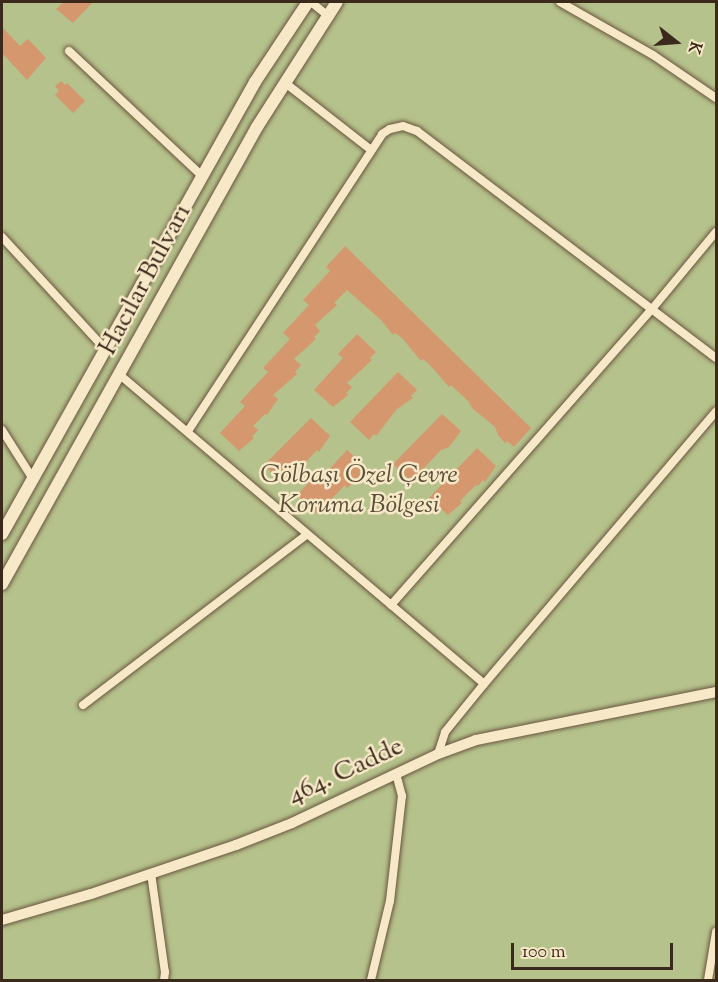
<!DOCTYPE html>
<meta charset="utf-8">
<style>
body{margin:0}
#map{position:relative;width:718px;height:982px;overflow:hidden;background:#f3dcab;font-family:"Sorts Mill Goudy",serif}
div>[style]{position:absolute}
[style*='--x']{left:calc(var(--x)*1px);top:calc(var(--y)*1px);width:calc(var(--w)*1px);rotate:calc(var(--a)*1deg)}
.green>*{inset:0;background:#b6c28c}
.building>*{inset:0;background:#d4976e}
.roads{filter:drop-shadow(0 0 2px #69563f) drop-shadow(0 0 2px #69563f)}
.minor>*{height:8px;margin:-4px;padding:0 4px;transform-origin:4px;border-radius:4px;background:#f7e8c8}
.tertiary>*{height:10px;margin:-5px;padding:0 5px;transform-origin:5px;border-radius:5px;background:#f7e8c8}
.secondary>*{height:12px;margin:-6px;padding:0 6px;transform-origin:6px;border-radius:6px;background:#f7e8c8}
span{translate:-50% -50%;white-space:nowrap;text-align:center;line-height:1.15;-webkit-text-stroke:5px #f7e8c8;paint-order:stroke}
.street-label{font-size:26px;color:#3b291b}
.park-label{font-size:26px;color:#5a4f37;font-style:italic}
.frame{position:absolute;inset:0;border:3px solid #3b291b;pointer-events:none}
.north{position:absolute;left:646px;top:12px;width:60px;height:60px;-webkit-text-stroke:4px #f7e8c8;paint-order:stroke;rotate:107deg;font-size:16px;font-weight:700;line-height:24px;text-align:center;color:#3b291b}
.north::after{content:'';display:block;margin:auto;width:21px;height:27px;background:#3b291b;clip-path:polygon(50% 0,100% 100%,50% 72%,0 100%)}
.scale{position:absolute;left:511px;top:943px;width:162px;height:27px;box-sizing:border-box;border:3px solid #3b291b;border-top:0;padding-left:8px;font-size:18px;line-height:21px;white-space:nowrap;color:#3b291b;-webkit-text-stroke:4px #f7e8c8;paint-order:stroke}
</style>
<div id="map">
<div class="green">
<i style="clip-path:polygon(2px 2px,716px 2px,716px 980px,2px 980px)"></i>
</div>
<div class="building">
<i style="clip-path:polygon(64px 2px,93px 2px,73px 23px,56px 9px)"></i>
<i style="clip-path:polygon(2px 27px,20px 46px,28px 39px,46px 58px,27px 80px,2px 53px)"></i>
<i style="clip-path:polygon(61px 81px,65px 85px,67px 83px,85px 101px,73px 113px,55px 95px,59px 91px,55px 86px)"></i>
<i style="clip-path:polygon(345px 246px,531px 428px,514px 447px,507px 441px,505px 443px,498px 435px,495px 427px,472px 408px,468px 401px,451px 385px,449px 387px,429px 364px,423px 359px,421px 361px,402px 338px,395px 333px,393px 335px,381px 320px,347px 290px,334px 303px,337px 305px,315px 325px,320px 331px,314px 337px,316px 339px,294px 359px,301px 365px,295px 372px,297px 374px,273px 395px,278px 399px,267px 415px,265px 414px,253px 426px,258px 430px,252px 437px,254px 438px,239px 451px,220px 433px,245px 406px,240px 402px,268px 372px,263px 368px,290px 339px,283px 333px,309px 305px,303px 300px,330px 271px,326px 267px)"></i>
<i style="clip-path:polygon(357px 334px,376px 352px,370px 358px,372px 360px,347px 383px,352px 387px,346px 393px,348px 395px,333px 407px,314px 390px,343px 358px,338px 354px)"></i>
<i style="clip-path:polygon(398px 372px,417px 390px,411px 396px,413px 398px,397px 409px,376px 436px,374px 434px,369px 440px,350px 422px)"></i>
<i style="clip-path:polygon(442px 414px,461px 431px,449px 447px,441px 450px,424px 468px,426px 470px,412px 482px,393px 464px)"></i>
<i style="clip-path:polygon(311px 418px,330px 436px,319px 452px,317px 450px,284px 485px,264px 465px)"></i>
<i style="clip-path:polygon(477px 448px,496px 466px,485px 482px,483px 480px,478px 486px,476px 485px,460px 501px,462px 503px,448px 515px,429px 498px)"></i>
<i style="clip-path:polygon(347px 450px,366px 467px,360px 474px,362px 475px,347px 488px,345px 485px,317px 514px,297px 495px,315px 476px,319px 480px)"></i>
</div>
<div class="roads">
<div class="minor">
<i style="--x:311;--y:2;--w:22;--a:39"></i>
<i style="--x:560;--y:2;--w:107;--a:29.7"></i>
<i style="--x:653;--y:55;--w:76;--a:34.3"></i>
<i style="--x:69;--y:51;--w:183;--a:43.2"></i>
<i style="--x:284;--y:82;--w:110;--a:38"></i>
<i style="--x:2;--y:237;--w:152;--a:47.4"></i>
<i style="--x:120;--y:375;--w:477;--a:40.3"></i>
<i style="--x:2;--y:430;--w:58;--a:57.7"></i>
<i style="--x:188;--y:431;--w:355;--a:-56.8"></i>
<i style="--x:382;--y:134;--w:9;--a:-32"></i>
<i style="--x:390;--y:129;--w:13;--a:-13"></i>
<i style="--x:403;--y:126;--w:15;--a:20"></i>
<i style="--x:417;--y:131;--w:375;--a:37.2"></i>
<i style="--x:391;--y:605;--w:395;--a:-48.6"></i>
<i style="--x:652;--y:309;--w:100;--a:-50.3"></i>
<i style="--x:83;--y:705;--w:280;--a:-37.3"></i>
<i style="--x:438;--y:754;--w:23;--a:-72"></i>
<i style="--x:445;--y:732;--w:62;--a:-50.9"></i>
<i style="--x:484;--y:684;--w:358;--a:-49.6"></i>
<i style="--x:151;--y:873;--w:100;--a:82"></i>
<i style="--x:165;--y:972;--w:8;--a:97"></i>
<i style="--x:371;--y:980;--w:81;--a:-76.5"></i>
<i style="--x:390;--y:901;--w:106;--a:-83.5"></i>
<i style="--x:402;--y:796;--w:23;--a:-105"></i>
<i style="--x:708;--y:980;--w:49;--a:-80.5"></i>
</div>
<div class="tertiary">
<i style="--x:2;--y:920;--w:93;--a:-16.3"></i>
<i style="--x:91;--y:894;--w:153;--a:-18.7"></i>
<i style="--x:236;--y:845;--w:60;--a:-21.4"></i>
<i style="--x:292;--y:823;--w:161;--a:-25.3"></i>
<i style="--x:438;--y:754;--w:40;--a:-20.2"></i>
<i style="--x:476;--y:740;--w:245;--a:-11.3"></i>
</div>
<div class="secondary">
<i style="--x:2;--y:534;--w:518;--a:-60.76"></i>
<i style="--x:255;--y:82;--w:96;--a:-56.5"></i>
<i style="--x:2;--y:584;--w:523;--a:-60.84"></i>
<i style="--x:257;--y:127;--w:148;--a:-57.4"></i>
</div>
</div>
<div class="street-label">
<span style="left:146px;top:280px;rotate:-62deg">Hacılar Bulvarı</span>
<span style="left:346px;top:772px;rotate:-25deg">464. Cadde</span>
</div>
<div class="park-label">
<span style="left:359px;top:491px">Gölbaşı Özel Çevre<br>Koruma Bölgesi</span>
</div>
<div class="frame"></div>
<div class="north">K</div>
<div class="scale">100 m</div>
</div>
